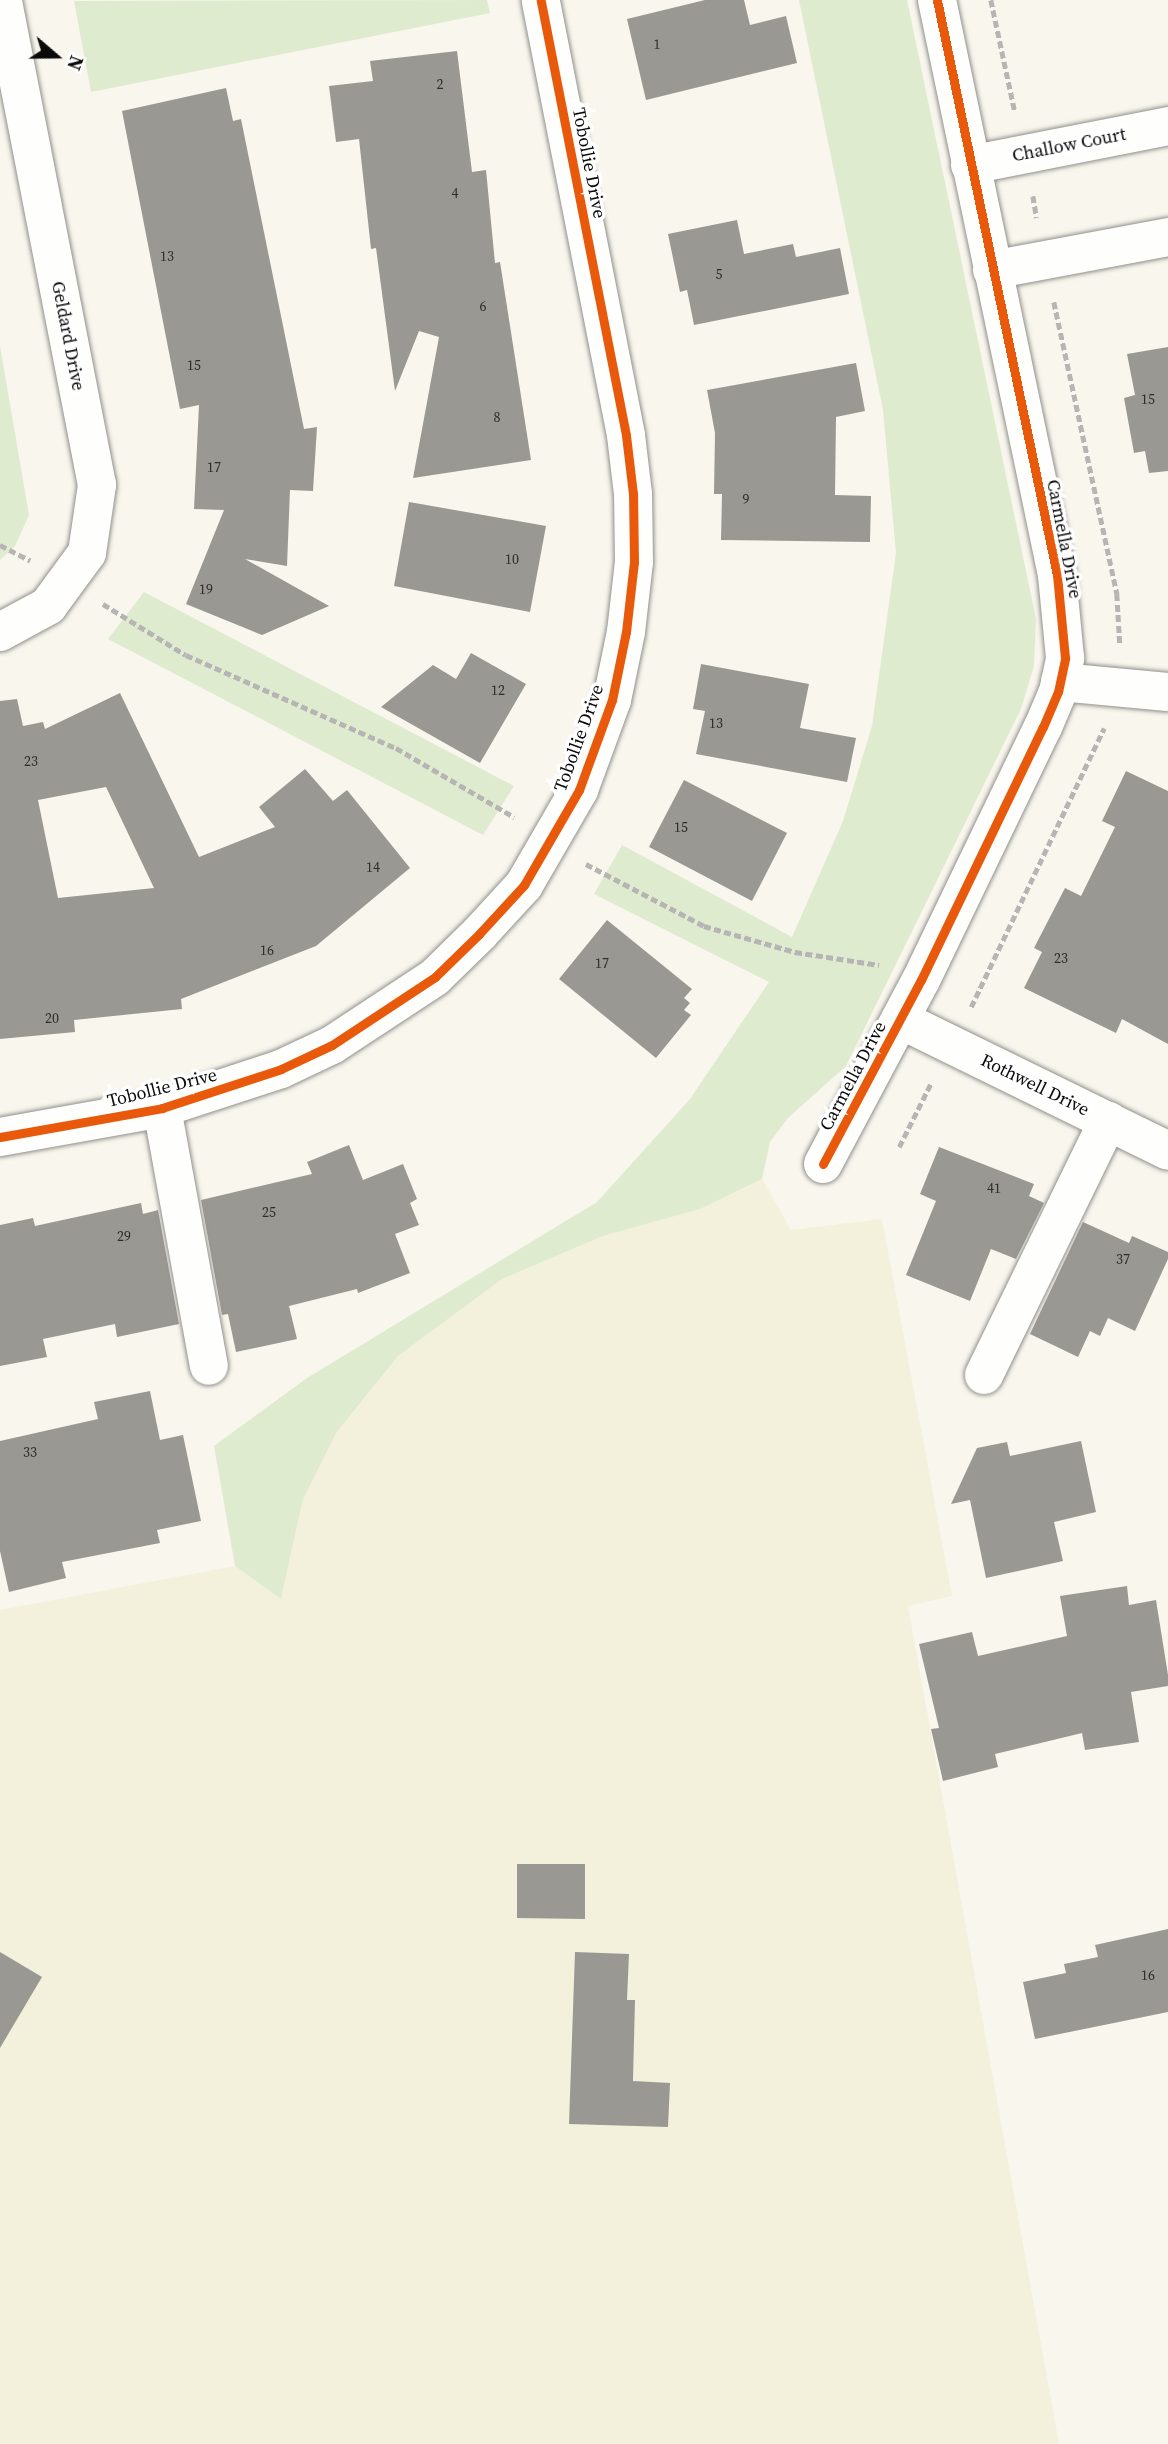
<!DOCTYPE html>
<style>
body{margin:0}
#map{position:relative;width:1168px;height:2444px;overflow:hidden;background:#f8f6ed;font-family:"Source Serif 4",serif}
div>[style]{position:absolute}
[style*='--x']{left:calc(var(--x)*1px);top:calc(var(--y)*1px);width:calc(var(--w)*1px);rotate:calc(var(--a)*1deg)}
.farmland>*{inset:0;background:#f3f1db}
.green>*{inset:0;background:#dfebcf}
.building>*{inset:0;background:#9a9893}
.path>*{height:4.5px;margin-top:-2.25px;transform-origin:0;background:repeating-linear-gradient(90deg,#b6b5b4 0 7px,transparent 0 10.5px)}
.roads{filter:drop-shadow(0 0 2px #91908c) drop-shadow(0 0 2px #91908c)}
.minor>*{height:38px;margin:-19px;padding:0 19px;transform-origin:19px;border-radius:19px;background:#fefefc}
.cycleway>*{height:9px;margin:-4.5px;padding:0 4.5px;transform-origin:4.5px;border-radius:4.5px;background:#e8590c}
span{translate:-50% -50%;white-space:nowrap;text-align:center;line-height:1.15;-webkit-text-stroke:7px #fff;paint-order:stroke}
.number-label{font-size:14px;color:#2d2d2c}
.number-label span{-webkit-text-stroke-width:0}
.street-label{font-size:18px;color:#090909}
.north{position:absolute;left:21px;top:21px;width:70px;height:70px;-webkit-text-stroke:5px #fff;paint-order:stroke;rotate:110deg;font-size:19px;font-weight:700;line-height:28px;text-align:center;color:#090909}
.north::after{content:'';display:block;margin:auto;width:24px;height:32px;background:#090909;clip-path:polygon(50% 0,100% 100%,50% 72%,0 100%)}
</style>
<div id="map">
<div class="farmland">
<i style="clip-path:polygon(762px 1179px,791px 1230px,882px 1219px,952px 1596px,908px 1606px,1059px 2444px,0 2444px,0 1610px,235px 1566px,281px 1599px,303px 1499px,336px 1433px,398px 1356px,502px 1279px,603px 1236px,700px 1209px)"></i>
</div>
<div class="green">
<i style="clip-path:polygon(487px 0,490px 13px,91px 92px,74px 1px)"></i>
<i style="clip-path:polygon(799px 0,907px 0,1036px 619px,1034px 666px,1021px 709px,846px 1066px,788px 1118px,770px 1142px,762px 1179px,700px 1209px,603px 1236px,502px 1279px,398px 1356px,336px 1433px,303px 1499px,281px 1599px,235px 1566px,214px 1446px,307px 1378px,597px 1202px,690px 1099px,769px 982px,594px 894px,622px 845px,792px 937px,843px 821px,872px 726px,896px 553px,883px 410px)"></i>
<i style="clip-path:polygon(0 346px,29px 515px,15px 546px,0 560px)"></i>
<i style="clip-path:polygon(144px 592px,514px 786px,483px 835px,108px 639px)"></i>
</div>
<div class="building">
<i style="clip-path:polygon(705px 0,744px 0,750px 25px,786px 16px,797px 63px,646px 100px,627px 19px)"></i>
<i style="clip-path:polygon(457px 51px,472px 172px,486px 170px,495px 263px,500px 262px,531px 460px,413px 478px,439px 337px,419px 331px,395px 391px,376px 248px,371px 249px,359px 139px,336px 142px,329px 86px,373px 81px,370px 61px)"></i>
<i style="clip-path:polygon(226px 88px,233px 121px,241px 119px,304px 429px,317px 427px,313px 491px,290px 490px,287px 566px,245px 559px,329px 606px,262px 635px,186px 604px,224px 510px,194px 509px,199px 405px,180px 409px,122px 111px)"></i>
<i style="clip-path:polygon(737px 220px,744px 254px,793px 244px,796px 257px,840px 248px,849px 294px,694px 325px,687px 290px,680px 292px,668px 234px)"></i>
<i style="clip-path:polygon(1168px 347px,1168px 471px,1149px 473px,1145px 451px,1134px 453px,1124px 398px,1135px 395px,1127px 354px)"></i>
<i style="clip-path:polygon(856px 363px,865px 411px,836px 417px,835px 495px,871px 496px,870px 542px,721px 540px,722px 494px,714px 494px,715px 433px,707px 390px)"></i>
<i style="clip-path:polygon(409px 502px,546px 526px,530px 612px,394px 586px)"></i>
<i style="clip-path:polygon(471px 653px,526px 684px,480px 763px,381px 707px,433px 665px,456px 679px)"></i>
<i style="clip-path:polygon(701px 664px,809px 684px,800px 728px,856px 738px,847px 782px,696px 754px,705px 711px,693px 709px)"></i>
<i style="clip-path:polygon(evenodd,120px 693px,199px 857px,275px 827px,259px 807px,305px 769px,333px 801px,347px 790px,410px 868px,316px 946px,181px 999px,182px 1009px,74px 1020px,75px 1032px,0 1039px,0 701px,17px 699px,23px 726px,43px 722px,45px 729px,120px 693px,106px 787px,154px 888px,58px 898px,38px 800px,106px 787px)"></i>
<i style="clip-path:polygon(1126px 771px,1168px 791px,1168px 1044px,1122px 1019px,1116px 1033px,1024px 988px,1042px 952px,1034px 948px,1065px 888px,1081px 896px,1115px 827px,1102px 821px)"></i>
<i style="clip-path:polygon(684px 780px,787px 833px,752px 901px,649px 847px)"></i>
<i style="clip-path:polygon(607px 920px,692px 989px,684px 998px,690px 1003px,684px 1010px,691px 1015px,656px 1058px,559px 979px)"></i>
<i style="clip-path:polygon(349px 1145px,363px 1180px,403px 1164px,417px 1199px,410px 1203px,419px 1225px,395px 1234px,410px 1273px,358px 1293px,357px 1289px,289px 1306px,297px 1339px,236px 1352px,228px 1314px,222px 1315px,201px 1200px,312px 1174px,307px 1162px)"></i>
<i style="clip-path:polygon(939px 1147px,1034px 1184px,1029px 1196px,1044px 1203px,1016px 1259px,991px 1249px,970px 1301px,906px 1275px,936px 1201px,920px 1194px)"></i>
<i style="clip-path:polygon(141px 1203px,143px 1214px,158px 1210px,179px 1324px,117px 1337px,115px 1324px,43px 1339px,47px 1357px,0 1366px,0 1225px,33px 1218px,35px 1226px)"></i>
<i style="clip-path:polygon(1083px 1222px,1129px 1243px,1132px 1236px,1168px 1252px,1168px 1259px,1135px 1331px,1108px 1318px,1100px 1336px,1090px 1331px,1078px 1357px,1030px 1334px)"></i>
<i style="clip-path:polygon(150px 1391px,160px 1440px,183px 1435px,201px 1521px,157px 1530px,160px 1543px,62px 1562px,66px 1578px,9px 1592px,0 1551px,0 1441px,98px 1419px,94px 1402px)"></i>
<i style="clip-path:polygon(1081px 1441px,1096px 1512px,1054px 1522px,1063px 1561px,986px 1578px,970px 1500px,951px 1504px,977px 1448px,1007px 1442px,1010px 1456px)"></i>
<i style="clip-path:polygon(1127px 1586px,1129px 1605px,1156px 1600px,1168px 1675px,1168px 1686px,1131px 1692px,1139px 1742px,1085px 1750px,1082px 1733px,995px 1754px,998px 1767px,943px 1781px,931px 1729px,939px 1728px,919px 1644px,972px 1632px,978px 1656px,1067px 1636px,1060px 1596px)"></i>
<i style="clip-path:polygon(517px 1864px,585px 1864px,585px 1919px,517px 1918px)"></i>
<i style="clip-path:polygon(1168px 1929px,1168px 2012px,1035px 2039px,1023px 1982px,1066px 1973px,1064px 1964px,1098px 1957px,1095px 1945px)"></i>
<i style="clip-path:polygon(0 1952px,42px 1977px,0 2048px)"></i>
<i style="clip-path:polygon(575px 1952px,629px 1954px,627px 2000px,635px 2000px,633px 2081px,670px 2083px,668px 2127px,569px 2124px)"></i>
</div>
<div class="path">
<i style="--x:991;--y:0;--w:115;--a:77.9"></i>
<i style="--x:1033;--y:196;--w:22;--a:80"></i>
<i style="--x:1054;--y:302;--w:299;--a:77.8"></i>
<i style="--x:1117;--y:594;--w:50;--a:86.6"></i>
<i style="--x:0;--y:545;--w:34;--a:27"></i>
<i style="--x:103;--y:604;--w:97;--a:31.6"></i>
<i style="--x:186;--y:655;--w:230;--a:23.9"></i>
<i style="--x:396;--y:748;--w:137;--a:30.3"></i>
<i style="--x:586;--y:864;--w:133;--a:27.7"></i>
<i style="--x:704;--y:926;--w:95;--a:15.9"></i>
<i style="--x:795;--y:952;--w:85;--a:8.8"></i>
<i style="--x:971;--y:1007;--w:309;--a:-64.5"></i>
<i style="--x:899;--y:1147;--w:72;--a:-63.4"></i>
</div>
<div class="roads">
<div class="minor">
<i style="--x:970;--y:165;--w:202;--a:-11.1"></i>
<i style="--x:992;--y:270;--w:179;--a:-10.6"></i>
<i style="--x:0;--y:632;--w:55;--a:-28.4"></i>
<i style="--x:48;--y:606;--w:66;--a:-53.7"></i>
<i style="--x:87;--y:553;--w:69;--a:-81.6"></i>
<i style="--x:97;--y:485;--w:494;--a:-101"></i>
<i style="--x:1060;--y:682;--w:108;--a:5.3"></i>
<i style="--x:901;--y:1020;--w:297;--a:26.1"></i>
<i style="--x:162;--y:1108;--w:262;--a:79.7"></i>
<i style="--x:0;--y:1137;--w:165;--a:-10.1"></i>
<i style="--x:162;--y:1108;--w:125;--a:-18.1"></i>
<i style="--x:281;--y:1069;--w:56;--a:-25.2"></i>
<i style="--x:332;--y:1045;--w:123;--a:-33.4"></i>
<i style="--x:435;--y:977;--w:62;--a:-44.3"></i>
<i style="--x:479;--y:934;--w:67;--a:-47.4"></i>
<i style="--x:524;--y:885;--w:110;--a:-59.9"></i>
<i style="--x:579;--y:790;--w:96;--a:-69.9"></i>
<i style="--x:612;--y:700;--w:69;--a:-78.4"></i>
<i style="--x:626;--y:632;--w:70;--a:-83.5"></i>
<i style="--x:634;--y:562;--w:68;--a:-90.8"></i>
<i style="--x:633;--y:494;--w:59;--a:-96.8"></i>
<i style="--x:626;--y:435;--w:443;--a:-101.1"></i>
<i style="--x:823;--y:1164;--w:208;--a:-62"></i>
<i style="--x:921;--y:980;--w:281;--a:-64.3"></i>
<i style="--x:1043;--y:727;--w:38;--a:-67"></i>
<i style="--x:1058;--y:692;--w:35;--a:-78"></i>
<i style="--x:1065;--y:658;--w:83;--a:-95.5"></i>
<i style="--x:1057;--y:575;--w:587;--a:-101.79"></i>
<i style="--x:984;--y:1375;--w:283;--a:-64"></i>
</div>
</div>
<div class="cycleway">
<i style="--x:0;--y:1137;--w:165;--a:-10.1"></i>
<i style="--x:162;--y:1108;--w:125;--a:-18.1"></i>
<i style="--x:281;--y:1069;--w:56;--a:-25.2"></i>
<i style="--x:332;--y:1045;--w:123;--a:-33.4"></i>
<i style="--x:435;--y:977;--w:62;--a:-44.3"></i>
<i style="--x:479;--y:934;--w:67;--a:-47.4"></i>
<i style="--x:524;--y:885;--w:110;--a:-59.9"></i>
<i style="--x:579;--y:790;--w:96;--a:-69.9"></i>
<i style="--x:612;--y:700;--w:69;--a:-78.4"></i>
<i style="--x:626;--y:632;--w:70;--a:-83.5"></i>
<i style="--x:634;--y:562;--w:68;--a:-90.8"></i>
<i style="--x:633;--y:494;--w:59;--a:-96.8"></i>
<i style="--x:626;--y:435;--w:443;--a:-101.1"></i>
<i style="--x:823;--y:1164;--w:208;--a:-62"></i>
<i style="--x:921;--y:980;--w:281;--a:-64.3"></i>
<i style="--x:1043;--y:727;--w:38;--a:-67"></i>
<i style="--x:1058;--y:692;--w:35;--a:-78"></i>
<i style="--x:1065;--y:658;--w:83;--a:-95.5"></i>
<i style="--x:1057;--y:575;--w:587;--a:-101.79"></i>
</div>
<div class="number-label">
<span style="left:657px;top:44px">1</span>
<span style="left:440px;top:84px">2</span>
<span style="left:455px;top:193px">4</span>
<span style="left:167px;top:256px">13</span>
<span style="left:719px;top:274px">5</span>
<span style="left:483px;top:306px">6</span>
<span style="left:194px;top:365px">15</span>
<span style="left:1148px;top:399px">15</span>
<span style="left:497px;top:417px">8</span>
<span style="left:214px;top:467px">17</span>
<span style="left:746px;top:499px">9</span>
<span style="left:512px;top:559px">10</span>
<span style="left:206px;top:589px">19</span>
<span style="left:498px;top:690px">12</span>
<span style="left:716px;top:723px">13</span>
<span style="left:31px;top:761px">23</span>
<span style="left:681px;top:827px">15</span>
<span style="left:373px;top:867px">14</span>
<span style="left:267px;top:950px">16</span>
<span style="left:1061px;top:958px">23</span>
<span style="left:602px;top:963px">17</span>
<span style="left:52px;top:1018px">20</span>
<span style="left:994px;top:1188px">41</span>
<span style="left:269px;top:1212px">25</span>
<span style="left:124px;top:1236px">29</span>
<span style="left:1123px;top:1259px">37</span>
<span style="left:30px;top:1452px">33</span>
<span style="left:1148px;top:1975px">16</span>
</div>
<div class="street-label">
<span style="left:1069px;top:145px;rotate:-11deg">Challow Court</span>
<span style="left:589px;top:163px;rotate:79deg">Tobollie Drive</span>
<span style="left:68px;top:336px;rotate:79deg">Geldard Drive</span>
<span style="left:1064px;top:539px;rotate:79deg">Carmella Drive</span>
<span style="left:579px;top:738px;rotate:-70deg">Tobollie Drive</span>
<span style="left:853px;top:1076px;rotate:-62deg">Carmella Drive</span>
<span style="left:1035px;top:1085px;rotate:26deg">Rothwell Drive</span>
<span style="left:162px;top:1088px;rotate:-14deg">Tobollie Drive</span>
</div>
<div class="north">N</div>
</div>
